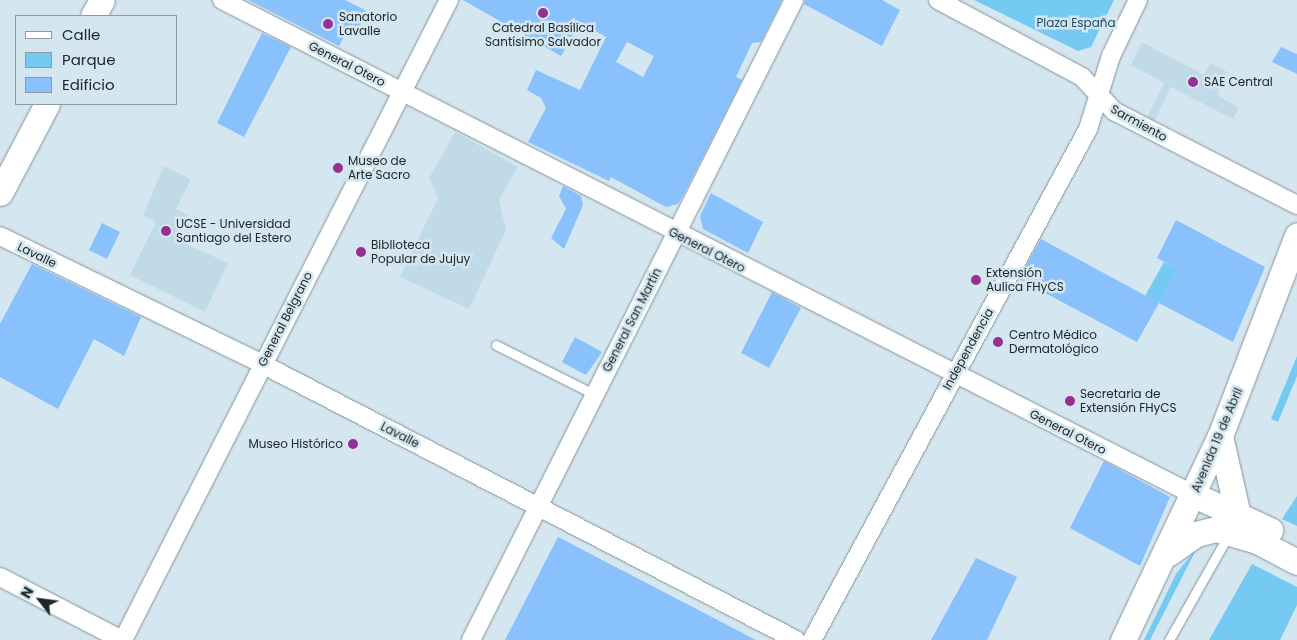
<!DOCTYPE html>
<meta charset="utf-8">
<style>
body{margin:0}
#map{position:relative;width:1297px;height:640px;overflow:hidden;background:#d4e6ef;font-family:Poppins,sans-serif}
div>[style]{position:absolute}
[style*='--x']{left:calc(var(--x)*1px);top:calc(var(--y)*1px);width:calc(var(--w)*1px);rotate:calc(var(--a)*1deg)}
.built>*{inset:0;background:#c1dae8}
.green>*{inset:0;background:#74caf3}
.building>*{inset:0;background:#88c1fc}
.roads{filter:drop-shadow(0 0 1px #84949d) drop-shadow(0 0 1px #84949d)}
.lane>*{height:9px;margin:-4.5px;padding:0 4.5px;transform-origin:4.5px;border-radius:4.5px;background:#fff}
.street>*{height:18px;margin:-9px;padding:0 9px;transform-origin:9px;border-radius:9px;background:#fff}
.secondary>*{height:25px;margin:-12.5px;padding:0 12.5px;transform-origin:12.5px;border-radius:12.5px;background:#fff}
.dots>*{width:14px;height:14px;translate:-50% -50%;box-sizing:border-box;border:2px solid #d4e6ef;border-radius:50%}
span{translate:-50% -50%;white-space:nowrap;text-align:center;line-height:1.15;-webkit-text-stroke:5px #d4e6ef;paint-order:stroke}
.poi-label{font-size:12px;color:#20272b}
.left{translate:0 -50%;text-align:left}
.right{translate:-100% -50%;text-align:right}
.park-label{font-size:12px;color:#1b4c62}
.street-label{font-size:12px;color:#20272b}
.legend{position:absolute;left:15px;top:15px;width:162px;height:90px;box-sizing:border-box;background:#d4e6ef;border:1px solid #8c9aa1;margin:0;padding:6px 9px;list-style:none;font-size:15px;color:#20272b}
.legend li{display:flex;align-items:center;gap:10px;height:25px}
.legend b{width:25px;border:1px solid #8c9aa1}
.north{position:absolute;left:15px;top:575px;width:50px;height:50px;-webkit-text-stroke:4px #d4e6ef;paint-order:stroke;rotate:300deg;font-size:14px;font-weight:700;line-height:20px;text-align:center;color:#20272b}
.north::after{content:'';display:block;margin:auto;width:18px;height:22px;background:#20272b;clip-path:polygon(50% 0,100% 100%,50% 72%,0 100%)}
</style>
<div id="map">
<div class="built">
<i style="clip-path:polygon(1142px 42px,1204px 75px,1211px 63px,1229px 73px,1217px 95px,1239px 108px,1233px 119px,1171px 87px,1154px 122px,1147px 118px,1164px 83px,1131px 65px)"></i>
<i style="clip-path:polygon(455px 132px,518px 167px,499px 200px,506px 230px,469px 309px,400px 277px,438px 198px,429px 178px)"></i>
<i style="clip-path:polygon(164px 166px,191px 179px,176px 209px,188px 215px,177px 240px,228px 263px,205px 312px,130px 275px,156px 222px,143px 215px)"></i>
</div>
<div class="green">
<i style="clip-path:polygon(974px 0,1114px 0,1091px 47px,1078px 51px)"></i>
<i style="clip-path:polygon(1164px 262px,1177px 269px,1159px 303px,1145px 296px)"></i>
<i style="clip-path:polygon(1297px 356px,1297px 376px,1278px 422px,1271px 419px)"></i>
<i style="clip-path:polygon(1297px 496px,1297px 526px,1282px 519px)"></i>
<i style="clip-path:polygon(1197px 548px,1150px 640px,1144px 640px,1176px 574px)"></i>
<i style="clip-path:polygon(1252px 564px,1297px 587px,1297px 605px,1280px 640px,1209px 640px)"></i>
</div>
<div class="building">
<i style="clip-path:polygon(248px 0,345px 0,367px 11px,354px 37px,346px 33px,339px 46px)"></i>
<i style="clip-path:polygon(evenodd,463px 0,782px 0,761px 42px,752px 43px,736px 77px,742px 80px,683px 196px,678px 204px,666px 207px,611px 177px,609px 181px,528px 142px,546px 108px,541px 98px,527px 90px,536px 70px,580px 90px,606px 37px,580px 22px,561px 56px,463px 0,627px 42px,654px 56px,643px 77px,616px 62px,627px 42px)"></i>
<i style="clip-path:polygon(805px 0,882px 0,900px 10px,882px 46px,804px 4px)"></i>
<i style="clip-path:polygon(262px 33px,291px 47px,244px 137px,217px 123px)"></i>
<i style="clip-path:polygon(1281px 47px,1297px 54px,1297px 74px,1272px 62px)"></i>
<i style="clip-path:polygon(563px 186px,581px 196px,583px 205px,564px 249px,551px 238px,566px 209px,559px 196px)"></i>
<i style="clip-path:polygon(711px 193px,763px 222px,748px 253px,703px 229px,700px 216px)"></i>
<i style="clip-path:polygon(1176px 220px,1265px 267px,1233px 342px,1159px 303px,1177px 269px,1157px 258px)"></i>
<i style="clip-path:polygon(102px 223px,120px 232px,107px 259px,89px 250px)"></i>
<i style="clip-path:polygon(1041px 239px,1159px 303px,1137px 342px,1019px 279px)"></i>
<i style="clip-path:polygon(32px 264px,141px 317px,124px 356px,94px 339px,58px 409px,0 377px,0 324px)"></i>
<i style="clip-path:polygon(772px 292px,801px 308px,769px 368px,741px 353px)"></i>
<i style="clip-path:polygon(575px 337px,602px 352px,586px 375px,562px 362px)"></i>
<i style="clip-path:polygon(1104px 461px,1170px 497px,1140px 566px,1070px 528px)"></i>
<i style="clip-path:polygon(558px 537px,756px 640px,505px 640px)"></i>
<i style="clip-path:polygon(976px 558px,1017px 577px,987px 640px,931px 640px)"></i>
</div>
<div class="roads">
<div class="lane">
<i style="--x:496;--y:345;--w:110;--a:26.6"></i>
<i style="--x:1169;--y:640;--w:122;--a:-60.5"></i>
</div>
<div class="street">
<i style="--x:222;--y:0;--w:1091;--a:26.99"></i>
<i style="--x:938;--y:0;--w:163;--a:28.1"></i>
<i style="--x:1082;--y:77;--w:47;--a:46.7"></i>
<i style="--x:1114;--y:111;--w:206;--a:27.2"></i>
<i style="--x:0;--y:236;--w:292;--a:26"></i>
<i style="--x:262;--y:364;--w:601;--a:27.33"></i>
<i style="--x:0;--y:577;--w:137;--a:27.3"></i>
<i style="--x:123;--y:640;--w:718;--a:-63.01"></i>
<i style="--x:471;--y:640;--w:717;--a:-63.22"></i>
<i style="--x:812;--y:640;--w:581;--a:-61.63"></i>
<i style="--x:1088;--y:129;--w:77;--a:-72.5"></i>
<i style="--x:1111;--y:56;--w:62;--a:-64.3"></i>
</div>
<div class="secondary">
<i style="--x:93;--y:16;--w:18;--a:-61"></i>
<i style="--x:0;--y:193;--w:101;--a:-62.2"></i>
<i style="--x:1220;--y:436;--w:81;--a:77.2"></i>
<i style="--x:1194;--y:495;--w:84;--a:24.7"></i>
<i style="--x:1169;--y:553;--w:33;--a:-35"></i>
<i style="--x:1196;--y:534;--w:21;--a:-14"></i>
<i style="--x:1216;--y:529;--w:43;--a:16.3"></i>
<i style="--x:1257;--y:541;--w:45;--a:27.7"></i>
<i style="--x:1123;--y:640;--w:226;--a:-64.6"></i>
<i style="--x:1220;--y:436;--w:215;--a:-69"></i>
</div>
</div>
<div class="dots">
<i style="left:543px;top:13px;background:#962f93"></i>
<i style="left:328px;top:24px;background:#962f93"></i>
<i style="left:1193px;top:82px;background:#962f93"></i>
<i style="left:338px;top:168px;background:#962f93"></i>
<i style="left:166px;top:231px;background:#962f93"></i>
<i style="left:361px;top:252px;background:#962f93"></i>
<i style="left:976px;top:280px;background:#962f93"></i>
<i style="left:998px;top:342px;background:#962f93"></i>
<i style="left:1070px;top:401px;background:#962f93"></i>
<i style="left:353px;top:444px;background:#962f93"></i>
</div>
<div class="poi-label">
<span class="left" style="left:339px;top:24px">Sanatorio<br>Lavalle</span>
<span style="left:543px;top:35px">Catedral Basílica<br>Santísimo Salvador</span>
<span class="left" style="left:1204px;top:82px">SAE Central</span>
<span class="left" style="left:348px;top:168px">Museo de<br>Arte Sacro</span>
<span class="left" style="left:176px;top:231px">UCSE - Universidad<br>Santiago del Estero</span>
<span class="left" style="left:371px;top:252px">Biblioteca<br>Popular de Jujuy</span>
<span class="left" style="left:986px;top:280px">Extensión<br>Aulica FHyCS</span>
<span class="left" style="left:1009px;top:342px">Centro Médico<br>Dermatológico</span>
<span class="left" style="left:1080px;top:401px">Secretaria de<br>Extensión FHyCS</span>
<span class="right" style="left:343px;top:444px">Museo Histórico</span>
</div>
<div class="park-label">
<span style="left:1076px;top:23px">Plaza España</span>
</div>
<div class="street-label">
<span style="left:347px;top:64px;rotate:27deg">General Otero</span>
<span style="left:1139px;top:123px;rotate:29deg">Sarmiento</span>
<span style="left:707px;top:250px;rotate:27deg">General Otero</span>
<span style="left:37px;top:255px;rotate:26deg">Lavalle</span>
<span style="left:285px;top:319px;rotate:-63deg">General Belgrano</span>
<span style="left:632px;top:320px;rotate:-63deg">General San Martín</span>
<span style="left:968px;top:349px;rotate:-61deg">Independencia</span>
<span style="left:1068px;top:432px;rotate:27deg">General Otero</span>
<span style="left:400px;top:435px;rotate:27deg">Lavalle</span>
<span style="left:1217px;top:440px;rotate:-67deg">Avenida 19 de Abril</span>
</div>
<ul class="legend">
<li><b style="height:6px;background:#fff"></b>Calle</li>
<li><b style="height:14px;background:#74caf3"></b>Parque</li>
<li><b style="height:14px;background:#88c1fc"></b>Edificio</li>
</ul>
<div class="north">N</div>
</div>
